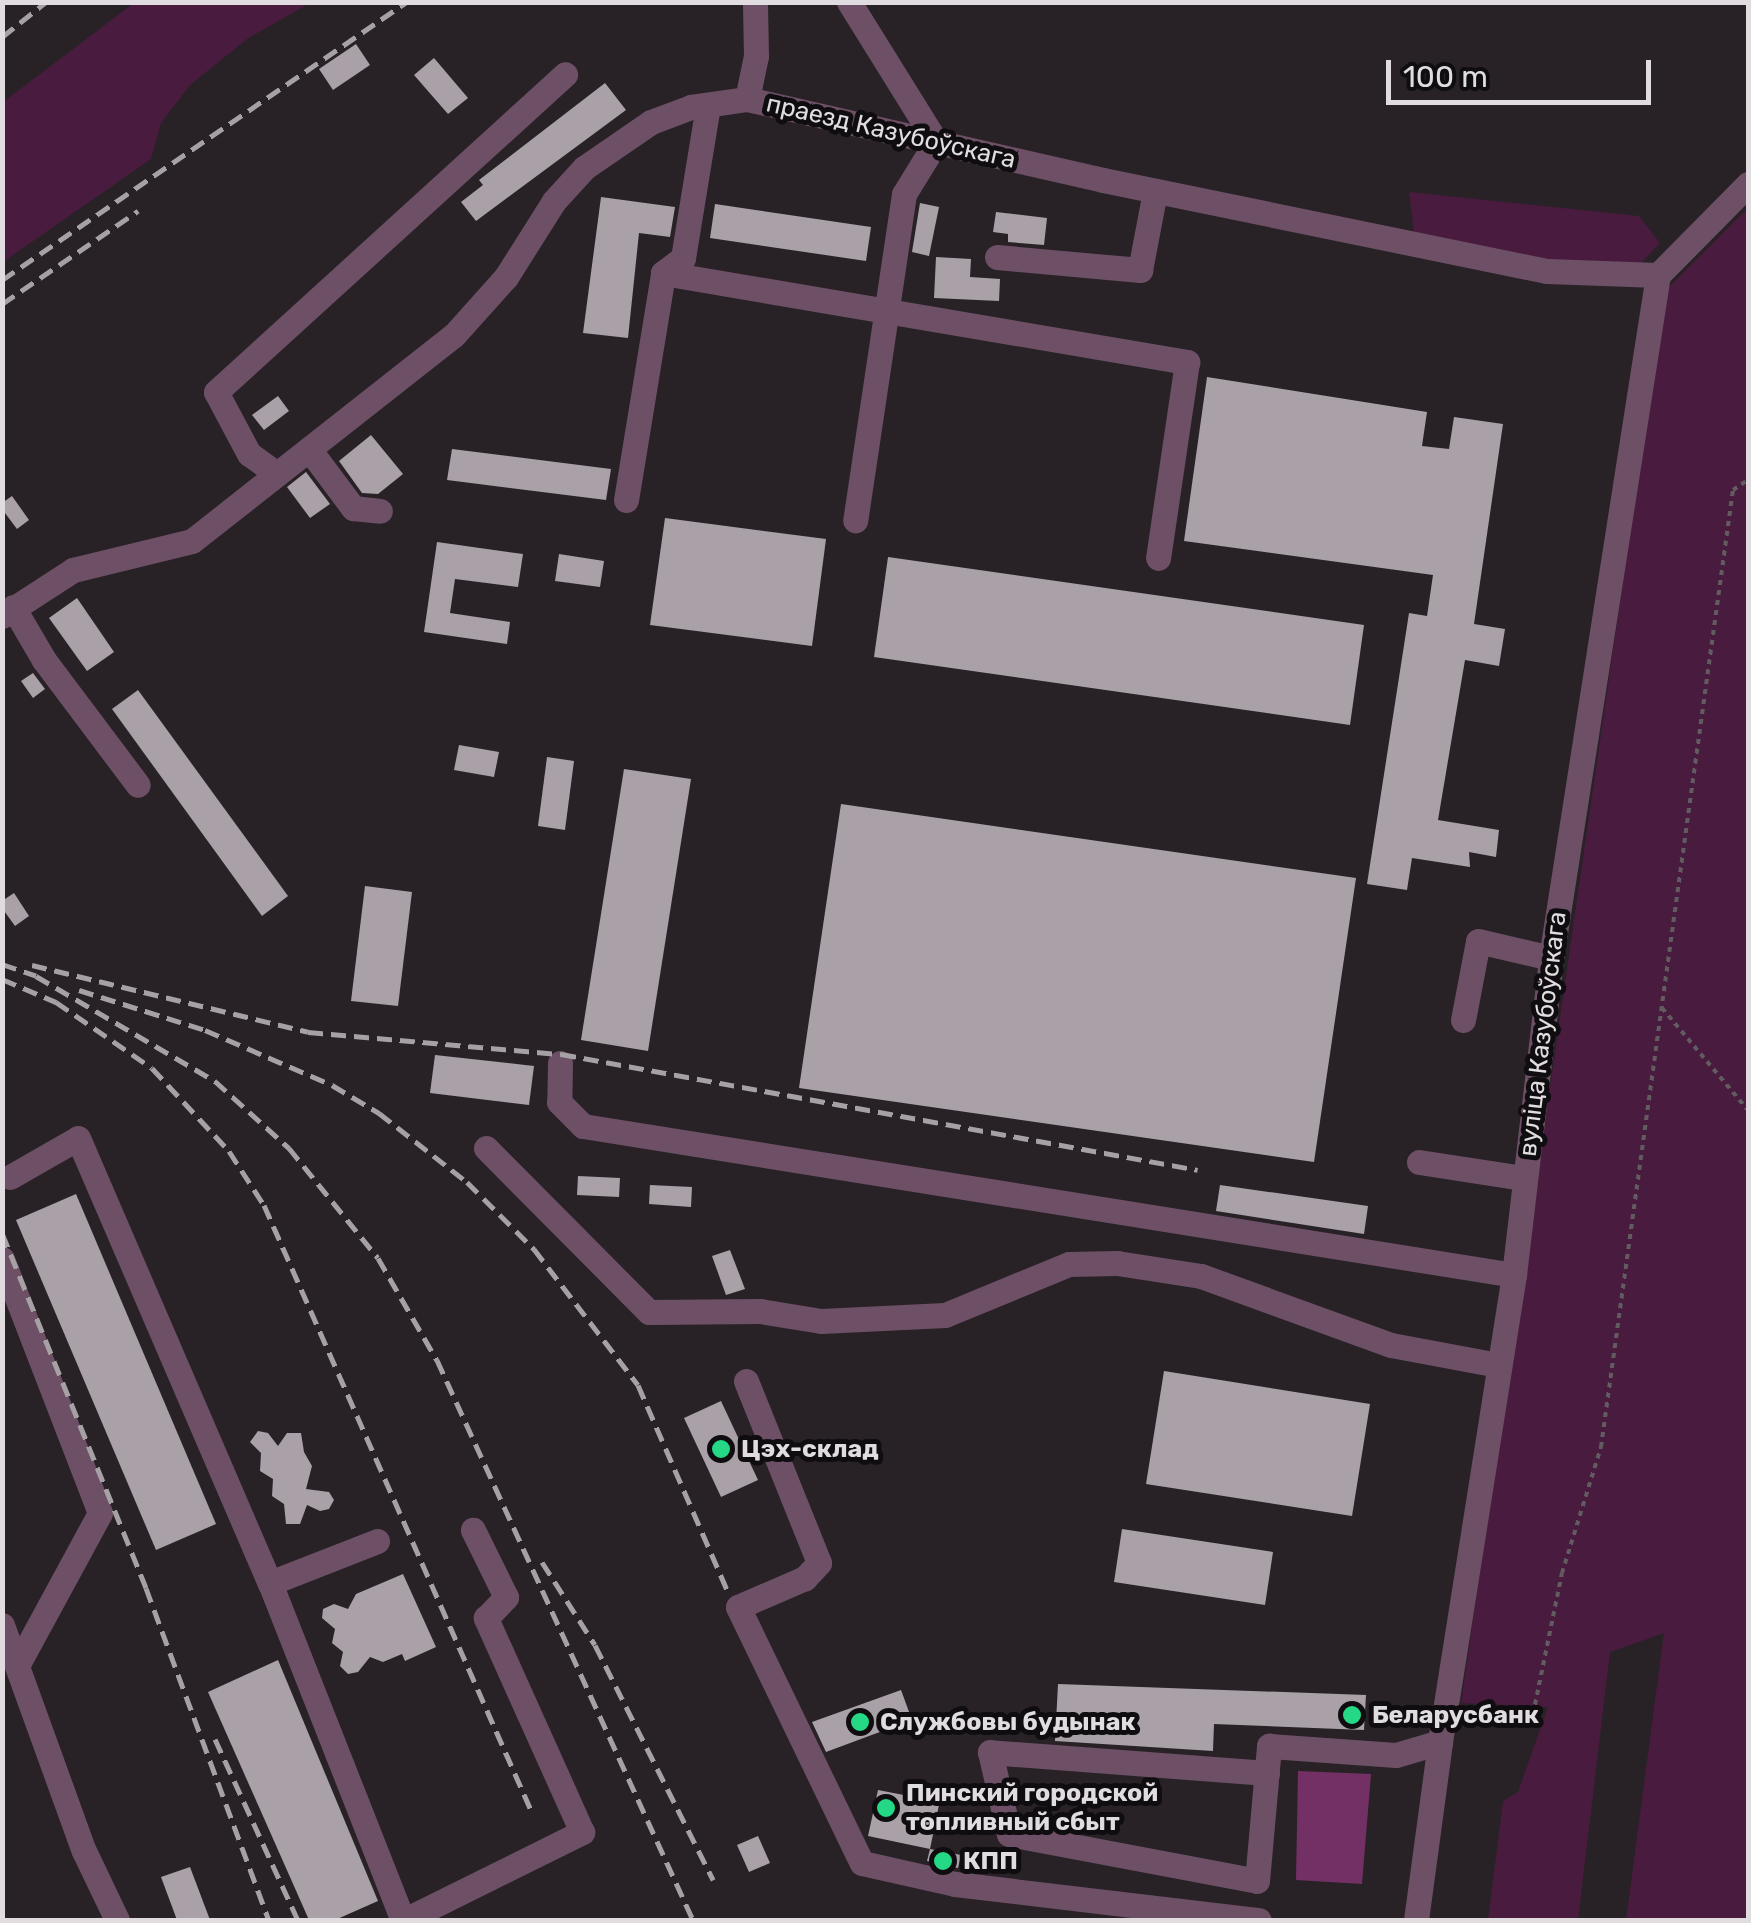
<!DOCTYPE html>
<meta charset="utf-8">
<style>
body{margin:0}
#map{position:relative;width:1751px;height:1923px;overflow:hidden;background:#282227;font-family:Rubik,sans-serif}
div>[style]{position:absolute}
[style*='--x']{left:calc(var(--x)*1px);top:calc(var(--y)*1px);width:calc(var(--w)*1px);rotate:calc(var(--a)*1deg)}
.green>*{inset:0;background:#491b3f}
.water>*{inset:0;background:#733065}
.building>*{inset:0;background:#a9a1a7}
.path>*{height:4px;margin-top:-2px;transform-origin:0;background:repeating-linear-gradient(90deg,#625c61 0 5px,transparent 0 10px)}
.minor>*{height:25px;margin:-12.5px;padding:0 12.5px;transform-origin:12.5px;border-radius:12.5px;background:#6e5066}
.rail>*{height:5px;margin-top:-2.5px;transform-origin:0;background:repeating-linear-gradient(90deg,#a5a1a4 0 15px,transparent 0 23px)}
.dots>*{width:28px;height:28px;translate:-50% -50%;box-sizing:border-box;border:5px solid #0f0d0f;border-radius:50%}
span{translate:-50% -50%;white-space:nowrap;text-align:center;line-height:1.15;-webkit-text-stroke:10px #0f0d0f;paint-order:stroke}
.street-label{font-size:25px;color:#e0dcdf}
.poi-label{font-size:25px;color:#e0dcdf;font-weight:700}
.left{translate:0 -50%;text-align:left}
.frame{position:absolute;inset:0;border:5px solid #e0dcdf;pointer-events:none}
.scale{position:absolute;left:1386px;top:60px;width:265px;height:45px;box-sizing:border-box;border:5px solid #e0dcdf;border-top:0;padding-left:12px;font-size:30px;line-height:35px;white-space:nowrap;color:#e0dcdf;-webkit-text-stroke:8px #0f0d0f;paint-order:stroke}
</style>
<div id="map">
<div class="green">
<i style="clip-path:polygon(134px 3px,310px 3px,247px 39px,190px 85px,161px 123px,151px 159px,3px 262px,3px 102px)"></i>
<i style="clip-path:polygon(1409px 192px,1639px 216px,1660px 243px,1641px 263px,1595px 268px,1414px 234px)"></i>
<i style="clip-path:polygon(1748px 208px,1748px 1920px,1626px 1920px,1664px 1633px,1610px 1652px,1578px 1920px,1488px 1920px,1503px 1801px,1518px 1792px,1548px 1707px,1461px 1703px,1665px 291px)"></i>
</div>
<div class="water">
<i style="clip-path:polygon(1298px 1771px,1371px 1774px,1362px 1884px,1296px 1880px)"></i>
</div>
<div class="building">
<i style="clip-path:polygon(356px 44px,370px 65px,333px 90px,319px 69px)"></i>
<i style="clip-path:polygon(434px 58px,468px 98px,448px 114px,414px 75px)"></i>
<i style="clip-path:polygon(605px 83px,626px 110px,476px 221px,461px 202px,483px 185px,479px 180px)"></i>
<i style="clip-path:polygon(601px 197px,675px 207px,670px 237px,639px 233px,628px 338px,583px 333px)"></i>
<i style="clip-path:polygon(920px 203px,939px 207px,929px 256px,912px 252px)"></i>
<i style="clip-path:polygon(715px 204px,871px 227px,866px 261px,710px 238px)"></i>
<i style="clip-path:polygon(996px 212px,1047px 218px,1044px 245px,1008px 242px,1008px 234px,993px 232px)"></i>
<i style="clip-path:polygon(936px 257px,971px 259px,970px 277px,1000px 279px,999px 301px,934px 298px)"></i>
<i style="clip-path:polygon(1207px 377px,1427px 412px,1422px 446px,1449px 449px,1454px 417px,1503px 424px,1474px 624px,1505px 629px,1499px 666px,1465px 660px,1438px 820px,1499px 830px,1496px 857px,1469px 852px,1470px 867px,1412px 858px,1407px 890px,1367px 884px,1409px 613px,1427px 616px,1433px 575px,1184px 541px)"></i>
<i style="clip-path:polygon(278px 396px,289px 411px,264px 430px,252px 415px)"></i>
<i style="clip-path:polygon(371px 435px,403px 474px,378px 494px,362px 493px,339px 461px)"></i>
<i style="clip-path:polygon(452px 449px,611px 469px,606px 500px,447px 480px)"></i>
<i style="clip-path:polygon(306px 472px,330px 504px,310px 518px,287px 487px)"></i>
<i style="clip-path:polygon(12px 496px,29px 520px,17px 529px,2px 509px,2px 503px)"></i>
<i style="clip-path:polygon(665px 518px,826px 539px,812px 646px,650px 625px)"></i>
<i style="clip-path:polygon(437px 542px,523px 554px,518px 587px,455px 579px,450px 613px,510px 622px,507px 644px,424px 632px)"></i>
<i style="clip-path:polygon(559px 554px,604px 561px,600px 587px,555px 581px)"></i>
<i style="clip-path:polygon(888px 557px,1364px 625px,1350px 725px,874px 657px)"></i>
<i style="clip-path:polygon(77px 598px,114px 652px,87px 671px,49px 618px)"></i>
<i style="clip-path:polygon(33px 673px,45px 689px,33px 698px,21px 681px)"></i>
<i style="clip-path:polygon(138px 690px,288px 896px,262px 916px,112px 709px)"></i>
<i style="clip-path:polygon(459px 745px,499px 752px,494px 777px,454px 770px)"></i>
<i style="clip-path:polygon(547px 757px,574px 761px,565px 830px,538px 826px)"></i>
<i style="clip-path:polygon(624px 769px,691px 779px,648px 1051px,581px 1040px)"></i>
<i style="clip-path:polygon(841px 804px,1356px 878px,1314px 1162px,799px 1088px)"></i>
<i style="clip-path:polygon(365px 886px,412px 892px,398px 1006px,351px 1001px)"></i>
<i style="clip-path:polygon(14px 893px,29px 916px,15px 926px,2px 908px,2px 901px)"></i>
<i style="clip-path:polygon(435px 1055px,534px 1066px,529px 1105px,430px 1093px)"></i>
<i style="clip-path:polygon(578px 1176px,620px 1178px,619px 1197px,577px 1195px)"></i>
<i style="clip-path:polygon(650px 1185px,692px 1187px,691px 1207px,649px 1204px)"></i>
<i style="clip-path:polygon(1220px 1185px,1368px 1206px,1364px 1234px,1216px 1211px)"></i>
<i style="clip-path:polygon(76px 1194px,216px 1524px,156px 1550px,16px 1220px)"></i>
<i style="clip-path:polygon(730px 1250px,745px 1289px,726px 1295px,712px 1256px)"></i>
<i style="clip-path:polygon(1164px 1371px,1370px 1404px,1352px 1516px,1146px 1484px)"></i>
<i style="clip-path:polygon(721px 1401px,758px 1480px,721px 1497px,684px 1418px)"></i>
<i style="clip-path:polygon(258px 1431px,268px 1433px,278px 1446px,287px 1433px,301px 1433px,304px 1452px,312px 1466px,306px 1489px,329px 1492px,334px 1500px,329px 1509px,320px 1511px,307px 1505px,300px 1524px,286px 1524px,284px 1504px,272px 1496px,273px 1479px,260px 1471px,261px 1453px,250px 1442px)"></i>
<i style="clip-path:polygon(1122px 1529px,1273px 1552px,1265px 1605px,1114px 1582px)"></i>
<i style="clip-path:polygon(403px 1574px,436px 1647px,405px 1661px,402px 1654px,383px 1662px,370px 1657px,358px 1672px,348px 1674px,340px 1666px,343px 1652px,332px 1643px,335px 1629px,322px 1618px,323px 1609px,334px 1604px,348px 1609px,356px 1594px)"></i>
<i style="clip-path:polygon(278px 1660px,378px 1901px,335px 1920px,309px 1920px,208px 1692px)"></i>
<i style="clip-path:polygon(1058px 1684px,1366px 1695px,1364px 1730px,1214px 1724px,1213px 1751px,1055px 1741px)"></i>
<i style="clip-path:polygon(901px 1690px,912px 1720px,826px 1752px,812px 1722px)"></i>
<i style="clip-path:polygon(917px 1785px,942px 1790px,930px 1849px,868px 1836px,878px 1790px,914px 1797px)"></i>
<i style="clip-path:polygon(758px 1836px,770px 1863px,749px 1872px,737px 1845px)"></i>
<i style="clip-path:polygon(930px 1849px,961px 1855px,958px 1868px,927px 1861px)"></i>
<i style="clip-path:polygon(190px 1867px,210px 1920px,177px 1920px,161px 1877px)"></i>
</div>
<div class="path">
<i style="--x:1662;--y:1008;--w:133;--a:49.9"></i>
<i style="--x:1531;--y:1724;--w:154;--a:-78.4"></i>
<i style="--x:1562;--y:1573;--w:132;--a:-72.8"></i>
<i style="--x:1601;--y:1447;--w:966;--a:-82.15"></i>
<i style="--x:1733;--y:490;--w:18;--a:-34"></i>
</div>
<div class="minor">
<i style="--x:849;--y:2;--w:165;--a:58.1"></i>
<i style="--x:936;--y:142;--w:61;--a:121.6"></i>
<i style="--x:904;--y:194;--w:330;--a:98.5"></i>
<i style="--x:747;--y:99;--w:44;--a:-78.2"></i>
<i style="--x:756;--y:56;--w:54;--a:-91.1"></i>
<i style="--x:997;--y:257;--w:144;--a:5.2"></i>
<i style="--x:1140;--y:270;--w:80;--a:-79.2"></i>
<i style="--x:663;--y:273;--w:532;--a:9.64"></i>
<i style="--x:1187;--y:362;--w:198;--a:98.4"></i>
<i style="--x:309;--y:449;--w:74;--a:53.3"></i>
<i style="--x:353;--y:508;--w:27;--a:6"></i>
<i style="--x:277;--y:474;--w:34;--a:-144"></i>
<i style="--x:249;--y:454;--w:70;--a:-118"></i>
<i style="--x:216;--y:392;--w:472;--a:-42.3"></i>
<i style="--x:626;--y:500;--w:230;--a:-80.7"></i>
<i style="--x:663;--y:273;--w:25;--a:-37"></i>
<i style="--x:683;--y:258;--w:154;--a:-80.7"></i>
<i style="--x:13;--y:607;--w:61;--a:59.7"></i>
<i style="--x:44;--y:660;--w:156;--a:53.1"></i>
<i style="--x:2;--y:616;--w:85;--a:-32.9"></i>
<i style="--x:73;--y:570;--w:122;--a:-13.7"></i>
<i style="--x:192;--y:541;--w:333;--a:-38.2"></i>
<i style="--x:454;--y:335;--w:78;--a:-48.1"></i>
<i style="--x:506;--y:277;--w:90;--a:-57.7"></i>
<i style="--x:554;--y:201;--w:45;--a:-47.7"></i>
<i style="--x:584;--y:168;--w:81;--a:-34.5"></i>
<i style="--x:651;--y:122;--w:43;--a:-20.6"></i>
<i style="--x:691;--y:107;--w:57;--a:-8.1"></i>
<i style="--x:747;--y:99;--w:365;--a:12.8"></i>
<i style="--x:1103;--y:180;--w:453;--a:11.6"></i>
<i style="--x:1547;--y:271;--w:111;--a:2.1"></i>
<i style="--x:1463;--y:1020;--w:80;--a:-79.2"></i>
<i style="--x:1478;--y:941;--w:75;--a:13.1"></i>
<i style="--x:560;--y:1063;--w:39;--a:91"></i>
<i style="--x:559;--y:1102;--w:34;--a:45"></i>
<i style="--x:583;--y:1126;--w:943;--a:9.09"></i>
<i style="--x:486;--y:1148;--w:231;--a:45.2"></i>
<i style="--x:649;--y:1312;--w:111;--a:-0.5"></i>
<i style="--x:760;--y:1311;--w:62;--a:9.3"></i>
<i style="--x:821;--y:1321;--w:124;--a:-2.8"></i>
<i style="--x:945;--y:1315;--w:134;--a:-22.4"></i>
<i style="--x:1069;--y:1264;--w:48;--a:-1.2"></i>
<i style="--x:1117;--y:1263;--w:85;--a:8.8"></i>
<i style="--x:1201;--y:1276;--w:202;--a:20"></i>
<i style="--x:1391;--y:1345;--w:109;--a:10.6"></i>
<i style="--x:1419;--y:1162;--w:106;--a:8.7"></i>
<i style="--x:10;--y:1177;--w:78;--a:-29.8"></i>
<i style="--x:78;--y:1138;--w:485;--a:66.7"></i>
<i style="--x:270;--y:1583;--w:362;--a:68.5"></i>
<i style="--x:2;--y:1259;--w:272;--a:68.9"></i>
<i style="--x:100;--y:1513;--w:170;--a:118.5"></i>
<i style="--x:746;--y:1381;--w:196;--a:68.1"></i>
<i style="--x:819;--y:1563;--w:21;--a:133"></i>
<i style="--x:805;--y:1578;--w:73;--a:156.6"></i>
<i style="--x:738;--y:1607;--w:284;--a:64.2"></i>
<i style="--x:862;--y:1863;--w:95;--a:12.7"></i>
<i style="--x:955;--y:1884;--w:306;--a:6.8"></i>
<i style="--x:270;--y:1583;--w:115;--a:-21.4"></i>
<i style="--x:2;--y:1625;--w:240;--a:70.1"></i>
<i style="--x:84;--y:1851;--w:76;--a:64.4"></i>
<i style="--x:1267;--y:1773;--w:278;--a:-175.7"></i>
<i style="--x:990;--y:1752;--w:84;--a:77"></i>
<i style="--x:1009;--y:1834;--w:252;--a:10.7"></i>
<i style="--x:1257;--y:1881;--w:136;--a:-84.9"></i>
<i style="--x:1269;--y:1746;--w:127;--a:4.1"></i>
<i style="--x:1396;--y:1755;--w:46;--a:-16.5"></i>
<i style="--x:405;--y:1920;--w:198;--a:-26.4"></i>
<i style="--x:582;--y:1832;--w:235;--a:-114.2"></i>
<i style="--x:486;--y:1618;--w:29;--a:-46"></i>
<i style="--x:506;--y:1597;--w:75;--a:-116.2"></i>
<i style="--x:1416;--y:1920;--w:180;--a:-82.3"></i>
<i style="--x:1440;--y:1742;--w:473;--a:-81"></i>
<i style="--x:1514;--y:1275;--w:319;--a:-83.3"></i>
<i style="--x:1551;--y:958;--w:691;--a:-81.1"></i>
<i style="--x:1658;--y:275;--w:128;--a:-45.3"></i>
</div>
<div class="rail">
<i style="--x:2;--y:37;--w:56;--a:-38.5"></i>
<i style="--x:2;--y:280;--w:491;--a:-34.5"></i>
<i style="--x:2;--y:304;--w:165;--a:-34.4"></i>
<i style="--x:2;--y:964;--w:36;--a:19"></i>
<i style="--x:36;--y:976;--w:208;--a:30.4"></i>
<i style="--x:215;--y:1081;--w:100;--a:42.2"></i>
<i style="--x:289;--y:1148;--w:141;--a:51"></i>
<i style="--x:378;--y:1258;--w:118;--a:60"></i>
<i style="--x:437;--y:1360;--w:616;--a:65.43"></i>
<i style="--x:32;--y:965;--w:284;--a:13.6"></i>
<i style="--x:308;--y:1032;--w:254;--a:5"></i>
<i style="--x:561;--y:1054;--w:647;--a:10.32"></i>
<i style="--x:2;--y:979;--w:59;--a:23.1"></i>
<i style="--x:56;--y:1002;--w:116;--a:34.5"></i>
<i style="--x:152;--y:1068;--w:113;--a:47.1"></i>
<i style="--x:229;--y:1151;--w:64;--a:57.1"></i>
<i style="--x:264;--y:1205;--w:661;--a:66.19"></i>
<i style="--x:79;--y:990;--w:132;--a:17.6"></i>
<i style="--x:205;--y:1030;--w:138;--a:23.4"></i>
<i style="--x:332;--y:1085;--w:55;--a:30.8"></i>
<i style="--x:379;--y:1113;--w:112;--a:38.1"></i>
<i style="--x:467;--y:1182;--w:95;--a:45"></i>
<i style="--x:534;--y:1249;--w:171;--a:52.6"></i>
<i style="--x:638;--y:1385;--w:226;--a:66.5"></i>
<i style="--x:2;--y:1233;--w:383;--a:67.9"></i>
<i style="--x:146;--y:1588;--w:354;--a:69.7"></i>
<i style="--x:542;--y:1562;--w:98;--a:57.4"></i>
<i style="--x:595;--y:1645;--w:263;--a:63.3"></i>
<i style="--x:215;--y:1739;--w:199;--a:65.4"></i>
</div>
<div class="dots">
<i style="left:721px;top:1449px;background:#25d886"></i>
<i style="left:1352px;top:1715px;background:#25d886"></i>
<i style="left:860px;top:1722px;background:#25d886"></i>
<i style="left:886px;top:1808px;background:#25d886"></i>
<i style="left:943px;top:1861px;background:#25d886"></i>
</div>
<div class="street-label">
<span style="left:891px;top:132px;rotate:13deg">праезд Казубоўскага</span>
<span style="left:1543px;top:1034px;rotate:-83deg">вуліца Казубоўскага</span>
</div>
<div class="poi-label">
<span class="left" style="left:741px;top:1449px">Цэх-склад</span>
<span class="left" style="left:1372px;top:1715px">Беларусбанк</span>
<span class="left" style="left:880px;top:1722px">Службовы будынак</span>
<span class="left" style="left:906px;top:1808px">Пинский городской<br>топливный сбыт</span>
<span class="left" style="left:963px;top:1861px">КПП</span>
</div>
<div class="frame"></div>
<div class="scale">100 m</div>
</div>
